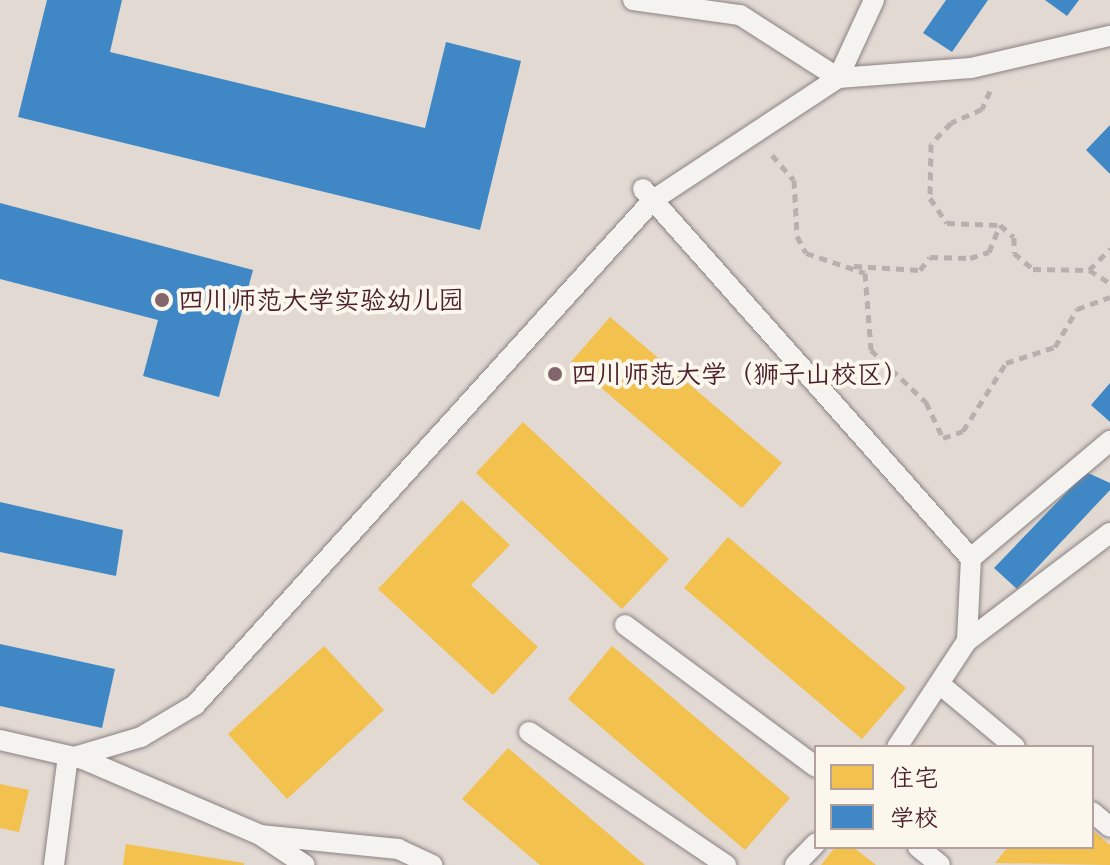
<!DOCTYPE html>
<meta charset="utf-8">
<style>
body{margin:0}
#map{position:relative;width:1110px;height:865px;overflow:hidden;background:#ece9e4;font-family:"Patrick Hand","LXGW WenKai TC",sans-serif}
div>[style]{position:absolute}
[style*='--x']{left:calc(var(--x)*1px);top:calc(var(--y)*1px);width:calc(var(--w)*1px);rotate:calc(var(--a)*1deg)}
.built>*{inset:0;background:#e2d9d3}
.green>*{inset:0;background:#e1d9d4}
.homes>*{inset:0;background:#f2c14e}
.schools>*{inset:0;background:#3f88c5}
.path>*{height:5px;margin-top:-2.5px;transform-origin:0;background:repeating-linear-gradient(90deg,#b6b1af 0 8px,transparent 0 14px)}
.roads{filter:drop-shadow(0 0 2px #8b8282) drop-shadow(0 0 2px #8b8282)}
.service>*{height:20px;margin:-10px;padding:0 10px;transform-origin:10px;border-radius:10px;background:#f4f3ef}
.dots>*{width:22px;height:22px;translate:-50% -50%;box-sizing:border-box;border:4px solid #fbf7ec;border-radius:50%}
span{translate:-50% -50%;white-space:nowrap;text-align:center;line-height:1.15;-webkit-text-stroke:8px #fbf7ec;paint-order:stroke}
.poi-label{font-size:26px;color:#4a1f2b}
.left{translate:0 -50%;text-align:left}
.legend{position:absolute;left:814px;top:745px;width:280px;height:104px;box-sizing:border-box;background:#fbf7ec;border:2px solid #b4a19f;margin:0;padding:10px 14px;list-style:none;font-size:24px;color:#4a1f2b}
.legend li{display:flex;align-items:center;gap:16px;height:40px}
.legend b{width:40px;border:2px solid #b4a19f}
</style>
<div id="map">
<div class="built">
<i style="clip-path:polygon(evenodd,0 0,1110px 0,1110px 865px,0 865px,0 0,816px 747px,1092px 747px,1092px 847px,816px 847px,816px 747px)"></i>
</div>
<div class="green">
<i style="clip-path:polygon(1110px 78px,1110px 96px,1055px 144px,1110px 205px,1110px 349px,953px 486px,666px 171px,742px 141px,834px 80px,1062px 94px)"></i>
</div>
<div class="homes">
<i style="clip-path:polygon(610px 317px,782px 463px,742px 508px,571px 362px)"></i>
<i style="clip-path:polygon(523px 422px,669px 559px,622px 609px,476px 473px)"></i>
<i style="clip-path:polygon(462px 500px,510px 545px,471px 585px,538px 647px,493px 695px,378px 589px)"></i>
<i style="clip-path:polygon(728px 537px,906px 688px,862px 739px,684px 588px)"></i>
<i style="clip-path:polygon(324px 646px,384px 710px,287px 799px,228px 734px)"></i>
<i style="clip-path:polygon(612px 646px,790px 798px,745px 850px,568px 699px)"></i>
<i style="clip-path:polygon(508px 748px,645px 865px,540px 865px,462px 799px)"></i>
<i style="clip-path:polygon(0 784px,29px 790px,19px 832px,0 828px)"></i>
<i style="clip-path:polygon(1092px 830px,1110px 845px,1110px 865px,995px 863px,1008px 847px,1092px 847px)"></i>
<i style="clip-path:polygon(126px 844px,244px 863px,244px 865px,123px 865px)"></i>
<i style="clip-path:polygon(835px 847px,853px 847px,876px 865px,821px 865px)"></i>
</div>
<div class="schools">
<i style="clip-path:polygon(47px 0,122px 0,110px 52px,425px 128px,446px 42px,521px 61px,480px 230px,18px 117px)"></i>
<i style="clip-path:polygon(946px 0,988px 0,952px 52px,923px 33px)"></i>
<i style="clip-path:polygon(1045px 0,1079px 0,1067px 16px)"></i>
<i style="clip-path:polygon(1110px 125px,1110px 174px,1086px 150px)"></i>
<i style="clip-path:polygon(0 203px,253px 270px,219px 397px,143px 376px,158px 320px,0 279px)"></i>
<i style="clip-path:polygon(1110px 383px,1110px 422px,1091px 405px)"></i>
<i style="clip-path:polygon(1086px 472px,1110px 483px,1110px 490px,1017px 589px,994px 568px)"></i>
<i style="clip-path:polygon(0 502px,123px 530px,116px 576px,0 552px)"></i>
<i style="clip-path:polygon(0 644px,115px 669px,102px 728px,0 706px)"></i>
</div>
<div class="path">
<i style="--x:990;--y:91;--w:20;--a:114"></i>
<i style="--x:982;--y:109;--w:34;--a:156"></i>
<i style="--x:951;--y:123;--w:29;--a:134"></i>
<i style="--x:931;--y:144;--w:54;--a:91.1"></i>
<i style="--x:930;--y:198;--w:30;--a:56"></i>
<i style="--x:947;--y:223;--w:53;--a:2.2"></i>
<i style="--x:1000;--y:225;--w:18;--a:41"></i>
<i style="--x:1014;--y:237;--w:16;--a:90"></i>
<i style="--x:1014;--y:253;--w:25;--a:40"></i>
<i style="--x:1033;--y:269;--w:56;--a:1"></i>
<i style="--x:1089;--y:270;--w:25;--a:32"></i>
<i style="--x:772;--y:155;--w:33;--a:49"></i>
<i style="--x:794;--y:180;--w:56;--a:86.9"></i>
<i style="--x:797;--y:236;--w:19;--a:62"></i>
<i style="--x:806;--y:253;--w:62;--a:18.7"></i>
<i style="--x:865;--y:273;--w:77;--a:85.5"></i>
<i style="--x:871;--y:350;--w:76;--a:43.4"></i>
<i style="--x:926;--y:402;--w:40;--a:65"></i>
<i style="--x:943;--y:438;--w:21;--a:-19"></i>
<i style="--x:963;--y:431;--w:80;--a:-57.7"></i>
<i style="--x:1006;--y:363;--w:52;--a:-18.1"></i>
<i style="--x:1055;--y:347;--w:44;--a:-59.9"></i>
<i style="--x:1077;--y:309;--w:35;--a:-20"></i>
<i style="--x:854;--y:266;--w:66;--a:3.5"></i>
<i style="--x:920;--y:270;--w:16;--a:-52"></i>
<i style="--x:930;--y:257;--w:40;--a:1.4"></i>
<i style="--x:970;--y:258;--w:20;--a:-18"></i>
<i style="--x:989;--y:252;--w:29;--a:-68"></i>
<i style="--x:1089;--y:270;--w:30;--a:-45"></i>
</div>
<div class="roads">
<div class="service">
<i style="--x:633;--y:0;--w:108;--a:8"></i>
<i style="--x:740;--y:15;--w:117;--a:32.7"></i>
<i style="--x:838;--y:78;--w:86;--a:-65.2"></i>
<i style="--x:643;--y:189;--w:494;--a:48.4"></i>
<i style="--x:971;--y:558;--w:83;--a:92.8"></i>
<i style="--x:971;--y:558;--w:182;--a:-40.1"></i>
<i style="--x:625;--y:625;--w:238;--a:36.6"></i>
<i style="--x:942;--y:686;--w:95;--a:39.9"></i>
<i style="--x:529;--y:732;--w:238;--a:34"></i>
<i style="--x:0;--y:740;--w:85;--a:12.9"></i>
<i style="--x:83;--y:759;--w:193;--a:23.2"></i>
<i style="--x:260;--y:835;--w:139;--a:5.8"></i>
<i style="--x:398;--y:849;--w:38;--a:25"></i>
<i style="--x:897;--y:747;--w:127;--a:-56.6"></i>
<i style="--x:967;--y:641;--w:179;--a:-37.1"></i>
<i style="--x:74;--y:757;--w:70;--a:-16.6"></i>
<i style="--x:141;--y:737;--w:63;--a:-30.7"></i>
<i style="--x:195;--y:705;--w:682;--a:-47.79"></i>
<i style="--x:653;--y:200;--w:222;--a:-33.4"></i>
<i style="--x:838;--y:78;--w:133;--a:-4.3"></i>
<i style="--x:971;--y:68;--w:143;--a:-13"></i>
<i style="--x:1092;--y:812;--w:23;--a:40"></i>
<i style="--x:263;--y:837;--w:50;--a:33.7"></i>
<i style="--x:918;--y:847;--w:28;--a:39"></i>
<i style="--x:54;--y:865;--w:110;--a:-82.7"></i>
<i style="--x:795;--y:865;--w:30;--a:-46"></i>
</div>
</div>
<div class="dots">
<i style="left:162px;top:300px;background:#83666c"></i>
<i style="left:555px;top:374px;background:#83666c"></i>
</div>
<div class="poi-label">
<span class="left" style="left:178px;top:300px">四川师范大学实验幼儿园</span>
<span class="left" style="left:571px;top:374px">四川师范大学（狮子山校区）</span>
</div>
<ul class="legend">
<li><b style="height:22px;background:#f2c14e"></b>住宅</li>
<li><b style="height:22px;background:#3f88c5"></b>学校</li>
</ul>
</div>
